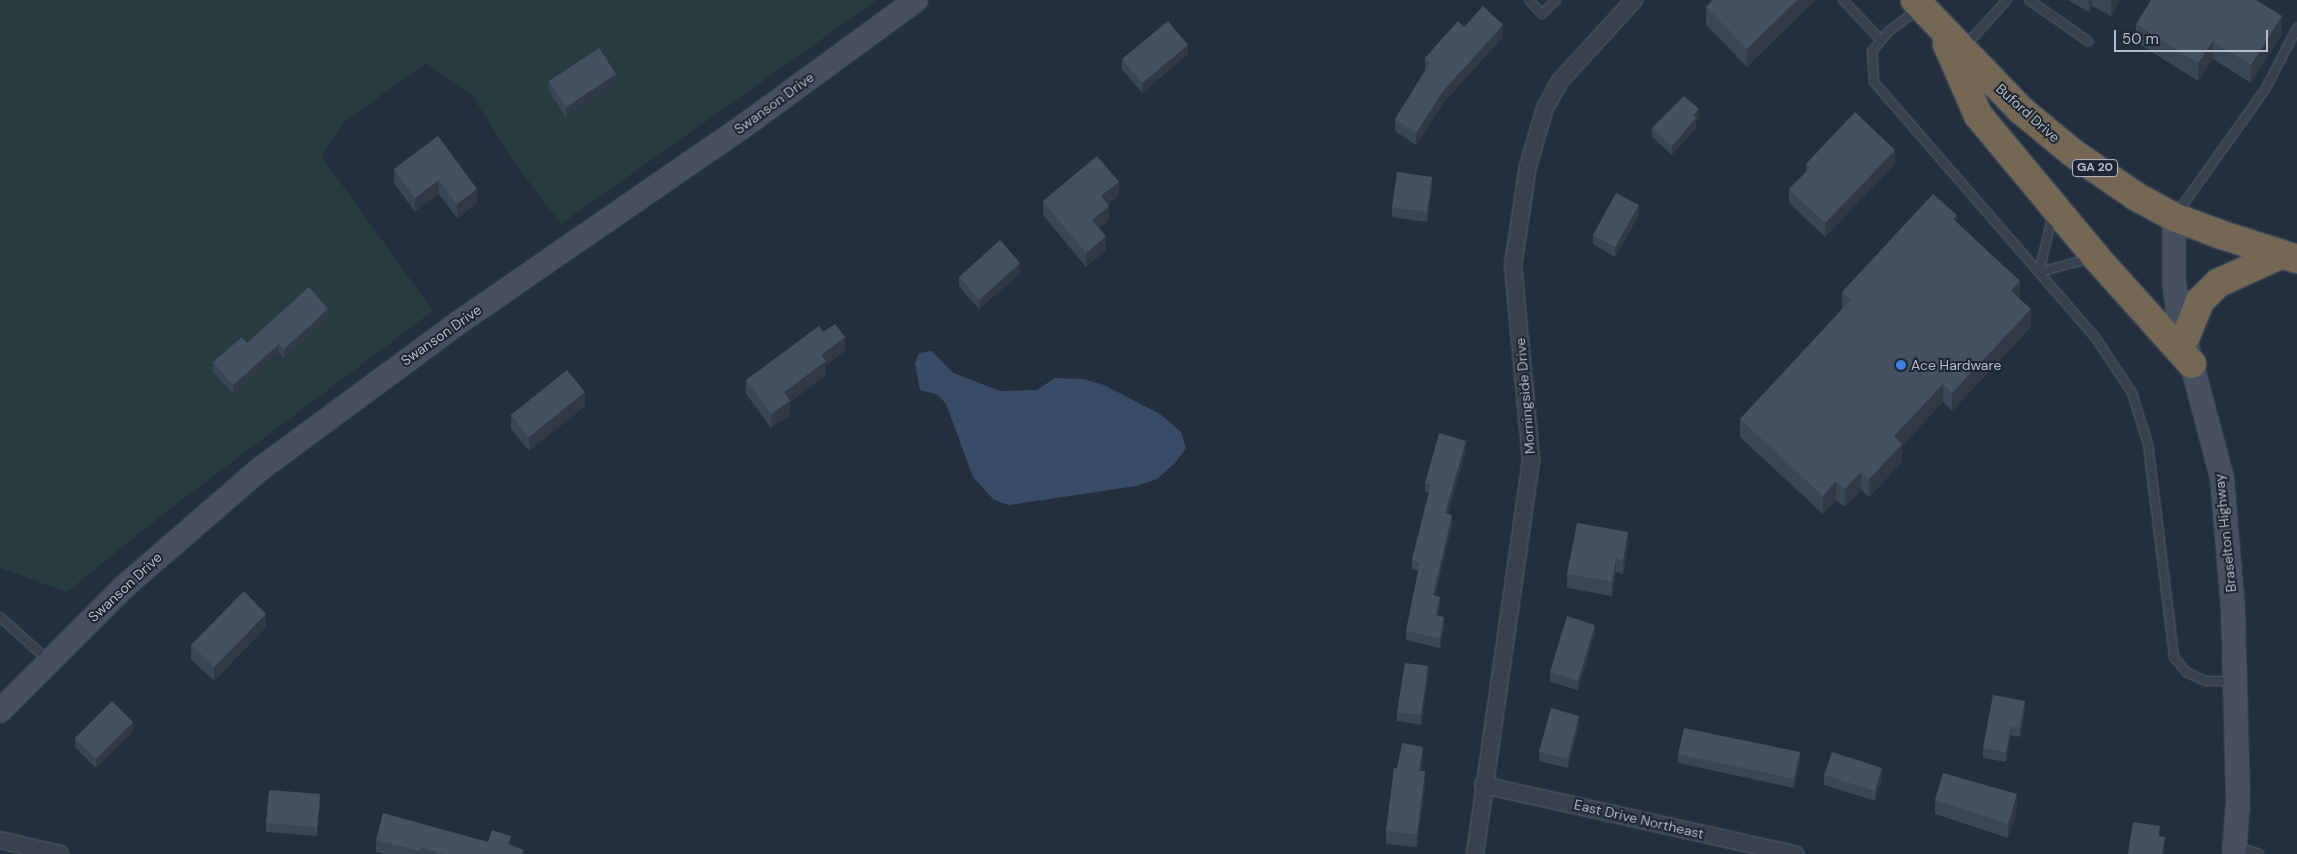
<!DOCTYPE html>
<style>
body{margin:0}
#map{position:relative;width:2297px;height:854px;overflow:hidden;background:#242f3e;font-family:"DM Sans",sans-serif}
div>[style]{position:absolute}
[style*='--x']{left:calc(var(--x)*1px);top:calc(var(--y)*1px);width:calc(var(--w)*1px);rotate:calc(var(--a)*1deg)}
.green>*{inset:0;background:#263c3f}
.water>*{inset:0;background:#394c67}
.roads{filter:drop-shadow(0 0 1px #565f6c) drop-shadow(0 0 1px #565f6c)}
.lane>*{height:8px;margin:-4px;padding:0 4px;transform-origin:4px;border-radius:4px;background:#38414e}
.street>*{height:16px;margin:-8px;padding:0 8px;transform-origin:8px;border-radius:8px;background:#38414e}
.secondary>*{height:22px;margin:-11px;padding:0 11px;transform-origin:11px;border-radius:11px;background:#465061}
.highway>*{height:28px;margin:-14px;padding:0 14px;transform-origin:14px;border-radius:14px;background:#746855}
.wall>*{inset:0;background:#3b4654}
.shaded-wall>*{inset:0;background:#303945}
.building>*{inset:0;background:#455162}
.dots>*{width:14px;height:14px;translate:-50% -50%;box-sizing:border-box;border:2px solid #1d2633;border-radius:50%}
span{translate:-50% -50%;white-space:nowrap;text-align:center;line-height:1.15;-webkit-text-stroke:4px #1d2633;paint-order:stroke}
.shield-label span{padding:1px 4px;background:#1d2633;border:1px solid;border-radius:4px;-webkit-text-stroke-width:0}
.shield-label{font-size:12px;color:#b4bcc9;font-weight:700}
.street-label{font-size:14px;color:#b4bcc9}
.poi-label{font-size:14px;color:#b4bcc9}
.left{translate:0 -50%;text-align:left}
.scale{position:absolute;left:2114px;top:30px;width:154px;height:22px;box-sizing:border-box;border:2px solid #b4bcc9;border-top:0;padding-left:6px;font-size:15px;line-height:18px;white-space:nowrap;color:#b4bcc9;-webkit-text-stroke:4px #1d2633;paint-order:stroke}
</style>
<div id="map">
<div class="green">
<i style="clip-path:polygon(0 0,877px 0,561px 224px,517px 166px,471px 94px,426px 63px,343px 123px,322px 157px,433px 311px,163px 514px,67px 592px,0 568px)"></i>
</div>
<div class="water">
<i style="clip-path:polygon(932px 351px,953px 373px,1000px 391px,1037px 390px,1055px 378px,1083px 379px,1104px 385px,1160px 414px,1181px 432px,1186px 448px,1175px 463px,1157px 479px,1136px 486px,1009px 505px,994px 500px,973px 477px,946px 404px,938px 395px,920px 390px,915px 364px,919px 353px)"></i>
</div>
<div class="roads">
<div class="lane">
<i style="--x:1529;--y:0;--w:19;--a:47"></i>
<i style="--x:1542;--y:14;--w:20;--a:-45"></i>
<i style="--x:1843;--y:0;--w:55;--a:46.5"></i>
<i style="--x:2029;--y:0;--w:72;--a:34.8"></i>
<i style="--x:1917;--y:10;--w:35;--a:143"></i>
<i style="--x:1889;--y:31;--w:26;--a:130"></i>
<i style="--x:1872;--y:51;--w:31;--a:86"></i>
<i style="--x:1874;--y:82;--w:337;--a:49.1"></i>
<i style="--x:2095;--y:337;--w:67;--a:56.5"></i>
<i style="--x:2132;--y:393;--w:53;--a:72.6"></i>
<i style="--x:2148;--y:444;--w:215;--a:83"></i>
<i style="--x:2174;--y:657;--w:19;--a:51"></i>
<i style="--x:2186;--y:672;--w:21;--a:25"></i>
<i style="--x:2205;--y:681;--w:27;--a:0"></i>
<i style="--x:1966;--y:45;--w:61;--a:-47.7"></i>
<i style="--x:2177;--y:213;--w:153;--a:-54.5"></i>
<i style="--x:2266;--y:88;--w:68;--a:-62.7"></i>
<i style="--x:2052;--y:218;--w:56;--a:103.5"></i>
<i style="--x:2039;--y:272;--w:55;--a:-14.8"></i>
<i style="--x:0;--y:617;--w:64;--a:41.9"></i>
<i style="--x:2236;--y:846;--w:24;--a:19"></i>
</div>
<div class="street">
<i style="--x:1483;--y:785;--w:320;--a:12.5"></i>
<i style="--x:0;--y:840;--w:62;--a:13.1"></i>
<i style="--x:1475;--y:854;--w:399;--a:-81.9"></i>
<i style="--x:1531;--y:459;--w:194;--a:-95.3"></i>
<i style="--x:1513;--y:266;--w:101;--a:-81.5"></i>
<i style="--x:1528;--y:166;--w:60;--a:-73.7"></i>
<i style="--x:1545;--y:108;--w:31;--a:-61"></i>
<i style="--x:1560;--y:81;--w:110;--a:-47.6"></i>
</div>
<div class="secondary">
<i style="--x:2174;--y:217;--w:65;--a:90"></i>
<i style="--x:2174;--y:282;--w:34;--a:82"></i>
<i style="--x:2179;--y:316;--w:168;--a:75.1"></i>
<i style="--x:2222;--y:478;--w:130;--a:85.2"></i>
<i style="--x:2233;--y:608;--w:194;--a:88.5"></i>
<i style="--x:2238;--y:802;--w:52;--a:94.4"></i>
<i style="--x:0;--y:711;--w:177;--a:-45"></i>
<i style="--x:125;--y:586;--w:179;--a:-40.9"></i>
<i style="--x:260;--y:469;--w:246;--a:-36.4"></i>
<i style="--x:458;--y:323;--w:347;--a:-34.6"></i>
<i style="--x:744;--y:126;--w:213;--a:-36.2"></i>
</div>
<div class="highway">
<i style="--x:1915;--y:0;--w:153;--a:46.1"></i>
<i style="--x:2021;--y:110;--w:67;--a:39.6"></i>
<i style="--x:2073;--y:153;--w:78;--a:34.5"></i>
<i style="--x:2137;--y:197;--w:42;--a:28.4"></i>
<i style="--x:2174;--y:217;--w:51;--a:20.6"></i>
<i style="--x:2222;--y:235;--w:79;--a:17.7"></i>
<i style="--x:1947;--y:44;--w:77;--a:66.4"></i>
<i style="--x:1978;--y:115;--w:183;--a:50.3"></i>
<i style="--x:2095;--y:256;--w:145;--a:48.1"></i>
<i style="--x:2185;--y:338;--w:40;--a:-68"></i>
<i style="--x:2200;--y:301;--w:25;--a:-45"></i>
<i style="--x:2218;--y:283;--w:68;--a:-24.3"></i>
</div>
</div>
<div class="wall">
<i style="clip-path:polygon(1710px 0,1815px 0,1747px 67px,1706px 25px,1706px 7px,1712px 2px)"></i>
<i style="clip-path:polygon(2068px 0,2120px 0,2111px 16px,2092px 6px,2089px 12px)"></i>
<i style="clip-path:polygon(2136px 24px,2282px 34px,2251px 83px,2213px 59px,2198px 81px,2136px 42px)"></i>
<i style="clip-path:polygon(1464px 27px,1503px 37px,1443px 103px,1416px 145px,1395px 131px,1395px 119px,1425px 71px,1425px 58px)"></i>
<i style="clip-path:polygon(1188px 54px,1142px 93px,1122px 69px,1122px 59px)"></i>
<i style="clip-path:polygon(549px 81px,616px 84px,566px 117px,549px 91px)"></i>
<i style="clip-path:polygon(1699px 119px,1696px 122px,1696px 128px,1672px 155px,1652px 137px,1652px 128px)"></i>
<i style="clip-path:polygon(438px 136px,477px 203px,457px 218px,439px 194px,415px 212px,394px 183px,394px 169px)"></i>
<i style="clip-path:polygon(1806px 164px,1895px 164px,1825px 237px,1789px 203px,1789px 189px,1806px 172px)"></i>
<i style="clip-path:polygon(1432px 187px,1427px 222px,1392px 217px,1392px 207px)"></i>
<i style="clip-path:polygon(1119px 195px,1108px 205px,1109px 220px,1099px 228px,1106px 250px,1086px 267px,1043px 215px,1043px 201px)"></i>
<i style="clip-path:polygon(1639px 215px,1615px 257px,1593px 244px,1593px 235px)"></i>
<i style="clip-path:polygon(1957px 222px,2020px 299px,2031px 327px,1952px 411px,1943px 402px,1902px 446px,1902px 462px,1869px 497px,1861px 490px,1845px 507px,1836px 500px,1823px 514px,1740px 437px,1740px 419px,1842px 309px,1842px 292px)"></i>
<i style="clip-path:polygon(1020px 273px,979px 309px,959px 286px,959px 277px)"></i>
<i style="clip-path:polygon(328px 318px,284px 358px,279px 353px,233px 394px,213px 372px,213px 362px,247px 343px)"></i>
<i style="clip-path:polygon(823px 332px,845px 351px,826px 365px,826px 375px,790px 402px,790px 415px,771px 428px,746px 394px,746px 380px)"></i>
<i style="clip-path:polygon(585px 406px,529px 451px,511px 429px,511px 415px)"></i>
<i style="clip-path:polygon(1466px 450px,1448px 514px,1452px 525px,1435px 596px,1440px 606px,1438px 616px,1444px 627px,1440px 648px,1406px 640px,1406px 631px,1418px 571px,1412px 569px,1412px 560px,1429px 493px,1425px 492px,1425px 483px)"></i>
<i style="clip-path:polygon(1628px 546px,1623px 574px,1616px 572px,1612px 596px,1567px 588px,1567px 574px)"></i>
<i style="clip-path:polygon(266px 627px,214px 681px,191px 659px,191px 645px)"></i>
<i style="clip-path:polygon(1595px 634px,1578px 690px,1550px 682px,1550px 672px)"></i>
<i style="clip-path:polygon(1428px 676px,1421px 725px,1397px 721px,1397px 712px)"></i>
<i style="clip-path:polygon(2025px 710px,2020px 737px,2011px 735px,2006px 762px,1983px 758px,1983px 748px)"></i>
<i style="clip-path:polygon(1579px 725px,1568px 768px,1539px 761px,1539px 752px)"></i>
<i style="clip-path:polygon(133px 731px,96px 768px,75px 747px,75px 738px)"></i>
<i style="clip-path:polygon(1678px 754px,1800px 761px,1794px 788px,1678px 763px)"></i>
<i style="clip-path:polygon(1423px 760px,1421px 771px,1425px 785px,1417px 847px,1386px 844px,1386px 831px,1397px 768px)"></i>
<i style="clip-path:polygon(1824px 775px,1882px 778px,1875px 801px,1824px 785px)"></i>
<i style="clip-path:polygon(1935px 800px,2017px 808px,2008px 838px,1935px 814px)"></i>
<i style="clip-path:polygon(320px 804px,317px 836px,266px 832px,266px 823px)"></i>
<i style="clip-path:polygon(376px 840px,488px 842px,511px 845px,524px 854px,384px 854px,376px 852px)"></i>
</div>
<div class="shaded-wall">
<i style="clip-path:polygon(1797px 0,1815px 0,1747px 67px,1747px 49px)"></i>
<i style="clip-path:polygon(2089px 0,2092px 0,2092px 6px,2089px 12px)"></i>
<i style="clip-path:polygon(2111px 0,2120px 0,2111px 16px)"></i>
<i style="clip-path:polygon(2282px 16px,2282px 34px,2251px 83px,2251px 65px)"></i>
<i style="clip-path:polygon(1503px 25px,1503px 37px,1443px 103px,1416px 145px,1416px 133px,1443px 91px)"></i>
<i style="clip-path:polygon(2213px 41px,2213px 59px,2198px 81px,2198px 63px)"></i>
<i style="clip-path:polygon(1188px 45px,1188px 54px,1142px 93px,1142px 83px)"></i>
<i style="clip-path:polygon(616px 74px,616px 84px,566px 117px,566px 107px)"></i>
<i style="clip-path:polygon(1699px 109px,1699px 119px,1696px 122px,1696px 128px,1672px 155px,1672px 146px)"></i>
<i style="clip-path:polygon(1895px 150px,1895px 164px,1825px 237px,1825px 223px)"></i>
<i style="clip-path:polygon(1432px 177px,1432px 187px,1427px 222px,1427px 212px)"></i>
<i style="clip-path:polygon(439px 180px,439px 194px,415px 212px,415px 198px)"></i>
<i style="clip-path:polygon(1119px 182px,1119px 195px,1101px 210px,1101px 196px)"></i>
<i style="clip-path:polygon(477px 189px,477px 203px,457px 218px,457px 204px)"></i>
<i style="clip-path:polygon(1639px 205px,1639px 215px,1615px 257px,1615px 247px)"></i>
<i style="clip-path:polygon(1109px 206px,1109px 220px,1092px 234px,1092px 220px)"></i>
<i style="clip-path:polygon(1957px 215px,1957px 233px,1953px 219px)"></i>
<i style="clip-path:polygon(1106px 236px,1106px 250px,1086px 267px,1086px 253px)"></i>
<i style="clip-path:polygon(1020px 263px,1020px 273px,979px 309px,979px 300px)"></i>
<i style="clip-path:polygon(2020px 281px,2020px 299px,2011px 291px)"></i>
<i style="clip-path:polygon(328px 309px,328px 318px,284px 358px,284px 349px)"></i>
<i style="clip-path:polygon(2031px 309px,2031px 327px,1952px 411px,1952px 393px)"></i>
<i style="clip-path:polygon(845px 337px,845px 351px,826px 365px,826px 375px,790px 402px,790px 415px,771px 428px,771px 414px,784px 392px,821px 355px)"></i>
<i style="clip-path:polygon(279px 344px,279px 353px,233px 394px,233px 385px)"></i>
<i style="clip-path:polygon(1943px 384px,1943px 402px,1902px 446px,1902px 462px,1869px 497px,1869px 479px,1894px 436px)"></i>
<i style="clip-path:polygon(585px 392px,585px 406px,529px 451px,529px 437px)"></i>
<i style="clip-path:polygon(1466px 441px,1466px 450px,1445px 523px,1445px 513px)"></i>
<i style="clip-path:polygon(1861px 472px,1861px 490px,1845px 507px,1845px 489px)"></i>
<i style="clip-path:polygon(1836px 481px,1836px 500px,1823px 514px,1823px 496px)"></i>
<i style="clip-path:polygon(1452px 515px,1452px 525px,1433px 605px,1433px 595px)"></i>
<i style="clip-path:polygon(1628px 532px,1628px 546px,1623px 574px,1623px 560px)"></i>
<i style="clip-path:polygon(1616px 558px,1616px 572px,1612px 596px,1612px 582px)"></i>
<i style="clip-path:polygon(1440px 597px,1440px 606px,1436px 625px,1436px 615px)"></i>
<i style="clip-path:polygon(266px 614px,266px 627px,214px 681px,214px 667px)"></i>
<i style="clip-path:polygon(1444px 617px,1444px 627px,1440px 648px,1440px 638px)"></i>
<i style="clip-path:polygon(1595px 625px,1595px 634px,1578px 690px,1578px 681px)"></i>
<i style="clip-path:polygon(1428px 666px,1428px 676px,1421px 725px,1421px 715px)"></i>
<i style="clip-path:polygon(2025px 701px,2025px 710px,2020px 737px,2020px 728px)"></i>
<i style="clip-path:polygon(1579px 716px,1579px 725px,1568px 768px,1568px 759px)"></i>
<i style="clip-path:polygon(133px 722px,133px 731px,96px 768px,96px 759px)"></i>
<i style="clip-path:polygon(2011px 726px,2011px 735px,2006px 762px,2006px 752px)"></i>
<i style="clip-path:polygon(1423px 747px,1423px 760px,1419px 784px,1419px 771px)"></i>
<i style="clip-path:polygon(1800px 752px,1800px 761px,1794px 788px,1794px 779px)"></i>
<i style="clip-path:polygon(1882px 768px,1882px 778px,1875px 801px,1875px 791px)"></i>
<i style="clip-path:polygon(1425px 771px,1425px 785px,1417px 847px,1417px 834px)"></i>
<i style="clip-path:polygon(320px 794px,320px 804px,317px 836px,317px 827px)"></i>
<i style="clip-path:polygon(2017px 794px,2017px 808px,2008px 838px,2008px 824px)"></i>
<i style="clip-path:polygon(511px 836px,511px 849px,508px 844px)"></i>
<i style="clip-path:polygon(2165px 837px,2164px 854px,2162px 854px)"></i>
</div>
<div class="building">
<i style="clip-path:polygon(1713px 0,1797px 0,1747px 49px,1706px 7px)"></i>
<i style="clip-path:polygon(2151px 0,2256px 0,2282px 16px,2251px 65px,2213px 41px,2198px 63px,2136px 24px)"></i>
<i style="clip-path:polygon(1483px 6px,1503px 25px,1443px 91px,1416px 133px,1395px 119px,1430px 63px,1425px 58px,1458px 21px,1464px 27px)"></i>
<i style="clip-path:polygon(1168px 21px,1188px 45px,1142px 83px,1122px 59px)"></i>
<i style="clip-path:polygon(599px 48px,616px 74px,566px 107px,549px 81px)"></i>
<i style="clip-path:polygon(1684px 96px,1699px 109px,1693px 116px,1696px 118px,1672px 146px,1652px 128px)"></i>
<i style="clip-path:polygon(1855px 112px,1895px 150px,1825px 223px,1789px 189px,1810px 168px,1806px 164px)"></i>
<i style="clip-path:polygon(438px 136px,477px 189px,457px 204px,439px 180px,415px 198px,394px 169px)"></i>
<i style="clip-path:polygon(1097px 156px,1119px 182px,1101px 196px,1109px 206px,1092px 220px,1106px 236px,1086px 253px,1043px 201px)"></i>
<i style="clip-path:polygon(1397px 172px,1432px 177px,1427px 212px,1392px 207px)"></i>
<i style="clip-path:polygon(1616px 193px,1639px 205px,1615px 247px,1593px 235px)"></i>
<i style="clip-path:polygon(1933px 194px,1957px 215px,1953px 219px,2020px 281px,2011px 291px,2031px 309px,1952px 393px,1943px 384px,1894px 436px,1902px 444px,1869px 479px,1861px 472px,1845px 489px,1836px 481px,1823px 496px,1740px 419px,1851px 300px,1842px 292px)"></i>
<i style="clip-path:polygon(1000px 240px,1020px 263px,979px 300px,959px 277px)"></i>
<i style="clip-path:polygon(309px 287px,328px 309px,284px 349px,279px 344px,233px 385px,213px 362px,242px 337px,247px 343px)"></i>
<i style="clip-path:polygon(835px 324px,845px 337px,821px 355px,826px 361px,784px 392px,790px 401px,771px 414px,746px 380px,819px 326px,823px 332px)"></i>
<i style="clip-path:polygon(567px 370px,585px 392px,529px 437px,511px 415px)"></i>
<i style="clip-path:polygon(1439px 433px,1466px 441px,1445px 513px,1452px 515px,1433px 595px,1440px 597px,1436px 615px,1444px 617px,1440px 638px,1406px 631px,1420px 562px,1412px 560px,1431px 484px,1425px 483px)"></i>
<i style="clip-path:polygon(1577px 523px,1628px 532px,1623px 560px,1616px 558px,1612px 582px,1567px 574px)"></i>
<i style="clip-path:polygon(244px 591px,266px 614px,214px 667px,191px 645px)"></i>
<i style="clip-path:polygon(1567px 616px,1595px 625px,1578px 681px,1550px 672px)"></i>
<i style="clip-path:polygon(1405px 663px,1428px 666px,1421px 715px,1397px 712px)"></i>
<i style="clip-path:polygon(1993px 695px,2025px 701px,2020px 728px,2011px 726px,2006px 752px,1983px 748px)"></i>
<i style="clip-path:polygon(112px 701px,133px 722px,96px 759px,75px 738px)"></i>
<i style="clip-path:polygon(1551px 708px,1579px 716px,1568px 759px,1539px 752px)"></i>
<i style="clip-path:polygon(1684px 728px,1800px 752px,1794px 779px,1678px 754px)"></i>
<i style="clip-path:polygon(1402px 743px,1423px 747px,1419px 771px,1425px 771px,1417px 834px,1386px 831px,1394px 768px,1397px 768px)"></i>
<i style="clip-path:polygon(1832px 752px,1882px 768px,1875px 791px,1824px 775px)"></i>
<i style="clip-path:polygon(1943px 773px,2017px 794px,2008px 824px,1935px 800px)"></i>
<i style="clip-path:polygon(269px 790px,320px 794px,317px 827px,266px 823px)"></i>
<i style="clip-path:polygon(383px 813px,488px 842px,492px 830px,511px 836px,508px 844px,524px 850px,522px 854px,444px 854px,421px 847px,420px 851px,376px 840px)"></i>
<i style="clip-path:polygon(2133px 822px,2160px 826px,2159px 836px,2165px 837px,2162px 854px,2128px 854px)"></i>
</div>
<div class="dots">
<i style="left:1901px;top:365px;background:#3f7fe0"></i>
</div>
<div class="shield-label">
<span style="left:2095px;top:168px">GA 20</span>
</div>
<div class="street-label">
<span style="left:774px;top:103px;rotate:-36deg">Swanson Drive</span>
<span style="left:2028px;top:113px;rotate:42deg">Buford Drive</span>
<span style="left:441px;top:335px;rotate:-35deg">Swanson Drive</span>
<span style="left:1525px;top:396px;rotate:-95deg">Morningside Drive</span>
<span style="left:2225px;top:533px;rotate:-96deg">Braselton Highway</span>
<span style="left:125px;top:587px;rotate:-43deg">Swanson Drive</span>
<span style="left:1639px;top:819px;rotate:13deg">East Drive Northeast</span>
</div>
<div class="poi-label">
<span class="left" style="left:1911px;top:365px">Ace Hardware</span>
</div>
<div class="scale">50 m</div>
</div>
